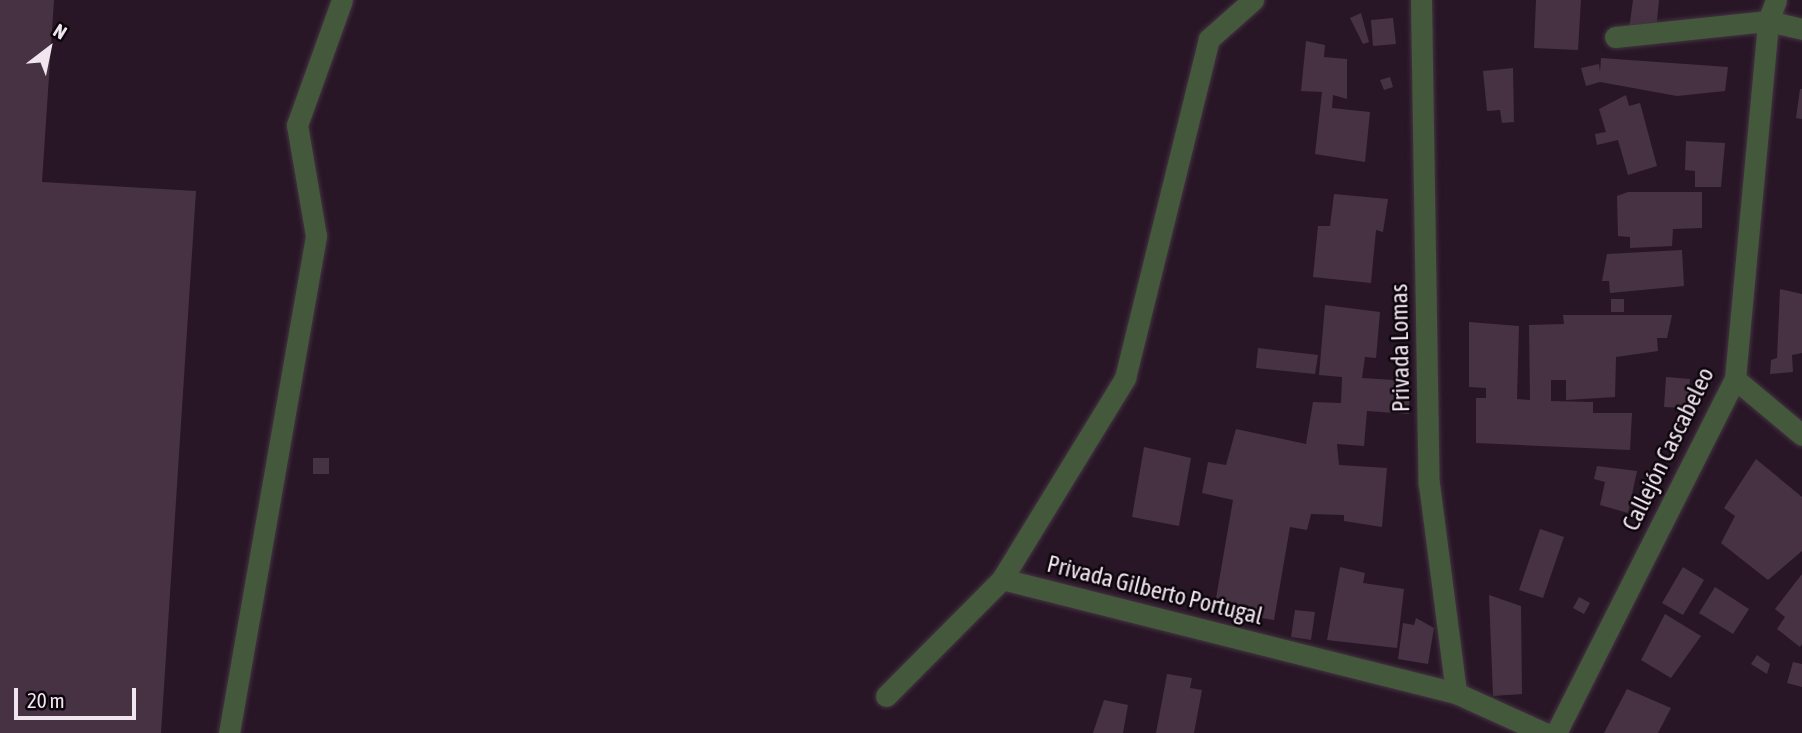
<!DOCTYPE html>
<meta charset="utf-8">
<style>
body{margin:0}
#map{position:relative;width:1802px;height:733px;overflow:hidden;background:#281626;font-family:"Asap Condensed",sans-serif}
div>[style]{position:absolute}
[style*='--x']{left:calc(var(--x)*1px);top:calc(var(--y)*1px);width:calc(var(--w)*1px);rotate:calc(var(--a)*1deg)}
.building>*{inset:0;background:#463243}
.roads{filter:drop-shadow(0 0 2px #443342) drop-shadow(0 0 2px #443342)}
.minor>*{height:21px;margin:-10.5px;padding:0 10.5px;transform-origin:10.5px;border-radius:10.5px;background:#44583b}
span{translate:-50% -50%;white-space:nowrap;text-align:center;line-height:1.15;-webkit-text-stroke:5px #0c050b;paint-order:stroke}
.street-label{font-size:24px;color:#f1e5ef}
.north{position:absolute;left:14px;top:14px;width:70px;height:70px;-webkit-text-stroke:5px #0c050b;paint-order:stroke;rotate:32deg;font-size:19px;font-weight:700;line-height:28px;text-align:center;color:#f1e5ef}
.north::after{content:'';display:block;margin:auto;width:24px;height:32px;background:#f1e5ef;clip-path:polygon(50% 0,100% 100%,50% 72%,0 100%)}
.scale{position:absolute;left:14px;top:688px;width:122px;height:32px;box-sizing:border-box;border:4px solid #f1e5ef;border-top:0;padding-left:9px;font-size:21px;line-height:24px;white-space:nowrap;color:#f1e5ef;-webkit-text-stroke:5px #0c050b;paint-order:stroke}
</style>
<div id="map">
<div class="building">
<i style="clip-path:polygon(0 0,54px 0,42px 182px,196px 191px,161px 733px,0 733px)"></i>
<i style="clip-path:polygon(1536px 0,1581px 0,1578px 50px,1534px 48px)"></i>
<i style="clip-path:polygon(1633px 0,1659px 0,1656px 31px,1629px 29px)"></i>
<i style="clip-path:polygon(1361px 13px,1369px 42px,1363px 44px,1350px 18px)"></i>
<i style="clip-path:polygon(1393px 18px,1396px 44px,1373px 46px,1371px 20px)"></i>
<i style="clip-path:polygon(1306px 41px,1325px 45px,1324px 57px,1347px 59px,1347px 99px,1333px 95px,1332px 108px,1370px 112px,1365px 162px,1315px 154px,1322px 92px,1301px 91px)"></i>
<i style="clip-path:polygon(1601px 58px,1728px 67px,1725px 91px,1677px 96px,1600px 82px,1586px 86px,1581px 68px,1599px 64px,1600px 72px)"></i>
<i style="clip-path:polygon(1513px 68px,1514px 122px,1502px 123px,1500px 110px,1487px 111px,1483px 71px)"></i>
<i style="clip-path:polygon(1390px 77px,1393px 87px,1384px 90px,1380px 80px)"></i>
<i style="clip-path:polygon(1800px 89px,1802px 89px,1802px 119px,1796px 118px)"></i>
<i style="clip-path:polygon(1626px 95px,1629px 106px,1640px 103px,1657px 166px,1628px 175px,1618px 140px,1597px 145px,1595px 134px,1606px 132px,1599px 109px)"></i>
<i style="clip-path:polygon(1686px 141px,1725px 143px,1721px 187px,1695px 187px,1695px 171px,1685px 170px)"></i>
<i style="clip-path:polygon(1628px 192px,1702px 192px,1702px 228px,1673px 229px,1672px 246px,1630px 248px,1630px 237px,1618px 236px,1617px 196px)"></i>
<i style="clip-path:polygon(1334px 194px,1388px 199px,1383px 232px,1376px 230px,1371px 283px,1313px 277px,1318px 226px,1330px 226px)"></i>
<i style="clip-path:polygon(1682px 250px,1684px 286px,1610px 293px,1609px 281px,1602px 281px,1607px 254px)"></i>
<i style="clip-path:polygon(1780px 289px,1802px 294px,1802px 353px,1792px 355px,1793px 372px,1770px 374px,1771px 360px,1777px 358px)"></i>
<i style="clip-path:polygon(1611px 299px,1624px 299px,1624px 312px,1611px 312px)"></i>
<i style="clip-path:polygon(1325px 305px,1380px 312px,1376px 358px,1365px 357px,1362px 378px,1410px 381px,1409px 414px,1367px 411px,1364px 446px,1337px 444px,1339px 465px,1387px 468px,1382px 527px,1344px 521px,1344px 515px,1311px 514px,1307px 530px,1290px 527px,1274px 620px,1214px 610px,1233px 500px,1202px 493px,1208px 462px,1226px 465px,1236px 429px,1306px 444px,1313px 402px,1341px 403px,1342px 377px,1319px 375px)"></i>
<i style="clip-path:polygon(1563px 315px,1672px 315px,1667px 338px,1657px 338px,1658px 351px,1616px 357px,1615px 397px,1566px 400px,1566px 380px,1551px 380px,1551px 401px,1593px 402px,1593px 413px,1632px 413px,1630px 450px,1476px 443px,1476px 398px,1486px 398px,1486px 388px,1469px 387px,1469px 322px,1519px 326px,1517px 399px,1530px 400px,1529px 325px,1564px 324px)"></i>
<i style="clip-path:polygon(1258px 348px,1318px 355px,1315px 374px,1256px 368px)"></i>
<i style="clip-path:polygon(1666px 377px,1690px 379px,1688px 408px,1695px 408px,1684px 428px,1678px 427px,1685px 408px,1664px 407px)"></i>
<i style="clip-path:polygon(1144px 447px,1191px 458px,1179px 526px,1132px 517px)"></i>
<i style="clip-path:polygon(313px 458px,329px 458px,329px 474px,313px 474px)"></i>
<i style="clip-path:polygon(1756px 459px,1802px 497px,1802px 551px,1768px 580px,1721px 543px,1735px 516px,1724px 508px)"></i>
<i style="clip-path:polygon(1597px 466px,1637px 471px,1628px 513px,1600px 505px,1605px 482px,1594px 479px)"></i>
<i style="clip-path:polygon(1540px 529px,1564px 537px,1543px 598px,1519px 590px)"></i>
<i style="clip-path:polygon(1340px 567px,1365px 573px,1363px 583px,1404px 589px,1397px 648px,1327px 640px)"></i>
<i style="clip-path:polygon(1683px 567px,1704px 580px,1683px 615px,1662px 603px)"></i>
<i style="clip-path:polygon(1802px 574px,1802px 644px,1800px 647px,1777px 629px,1785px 617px,1775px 609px)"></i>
<i style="clip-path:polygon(1715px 587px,1749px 609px,1733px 634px,1699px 613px)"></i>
<i style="clip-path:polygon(1489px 595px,1521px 606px,1522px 694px,1493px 696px)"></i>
<i style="clip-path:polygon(1579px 597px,1590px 603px,1584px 614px,1573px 608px)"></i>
<i style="clip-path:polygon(1295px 610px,1315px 612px,1311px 640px,1291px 637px)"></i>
<i style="clip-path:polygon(1665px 614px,1701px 636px,1671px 678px,1641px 660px)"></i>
<i style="clip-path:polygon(1416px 618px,1434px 628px,1428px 664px,1398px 659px,1403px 623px,1414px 625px)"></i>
<i style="clip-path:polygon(1757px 655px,1770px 664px,1767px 674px,1751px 664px)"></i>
<i style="clip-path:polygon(1793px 662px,1802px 664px,1802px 687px,1787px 683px)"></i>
<i style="clip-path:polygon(1167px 674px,1192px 678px,1190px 688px,1202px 690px,1194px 733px,1156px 733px)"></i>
<i style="clip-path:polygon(1627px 689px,1671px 708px,1658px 733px,1604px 733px)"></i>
<i style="clip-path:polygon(1104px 700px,1128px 705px,1123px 733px,1093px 733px)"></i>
</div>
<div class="roads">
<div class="minor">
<i style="--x:1421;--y:0;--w:484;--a:89.1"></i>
<i style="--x:1429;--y:484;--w:211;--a:82.6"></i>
<i style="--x:1615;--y:37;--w:154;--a:-6"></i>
<i style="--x:1768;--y:21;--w:35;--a:13"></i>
<i style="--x:1735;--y:379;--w:87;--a:39.9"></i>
<i style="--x:1002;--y:579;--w:468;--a:14.1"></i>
<i style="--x:1456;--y:693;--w:97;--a:24.4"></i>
<i style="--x:886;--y:696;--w:165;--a:-45.2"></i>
<i style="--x:1002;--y:579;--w:236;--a:-58.5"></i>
<i style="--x:1125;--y:378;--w:349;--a:-76.1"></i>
<i style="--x:1209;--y:39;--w:59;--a:-41.6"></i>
<i style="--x:229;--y:733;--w:505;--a:-80.07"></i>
<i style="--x:316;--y:236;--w:113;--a:-99.7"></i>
<i style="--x:297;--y:125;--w:133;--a:-70.2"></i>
<i style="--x:1556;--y:733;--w:397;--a:-63.2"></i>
<i style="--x:1735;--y:379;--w:360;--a:-84.7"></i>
<i style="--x:1768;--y:21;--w:22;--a:-69"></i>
</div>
</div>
<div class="street-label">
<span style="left:1400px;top:348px;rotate:-91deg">Privada Lomas</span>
<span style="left:1668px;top:449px;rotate:-64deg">Callejón Cascabeleo</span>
<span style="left:1155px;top:590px;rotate:14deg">Privada Gilberto Portugal</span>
</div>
<div class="north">N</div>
<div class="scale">20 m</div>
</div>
